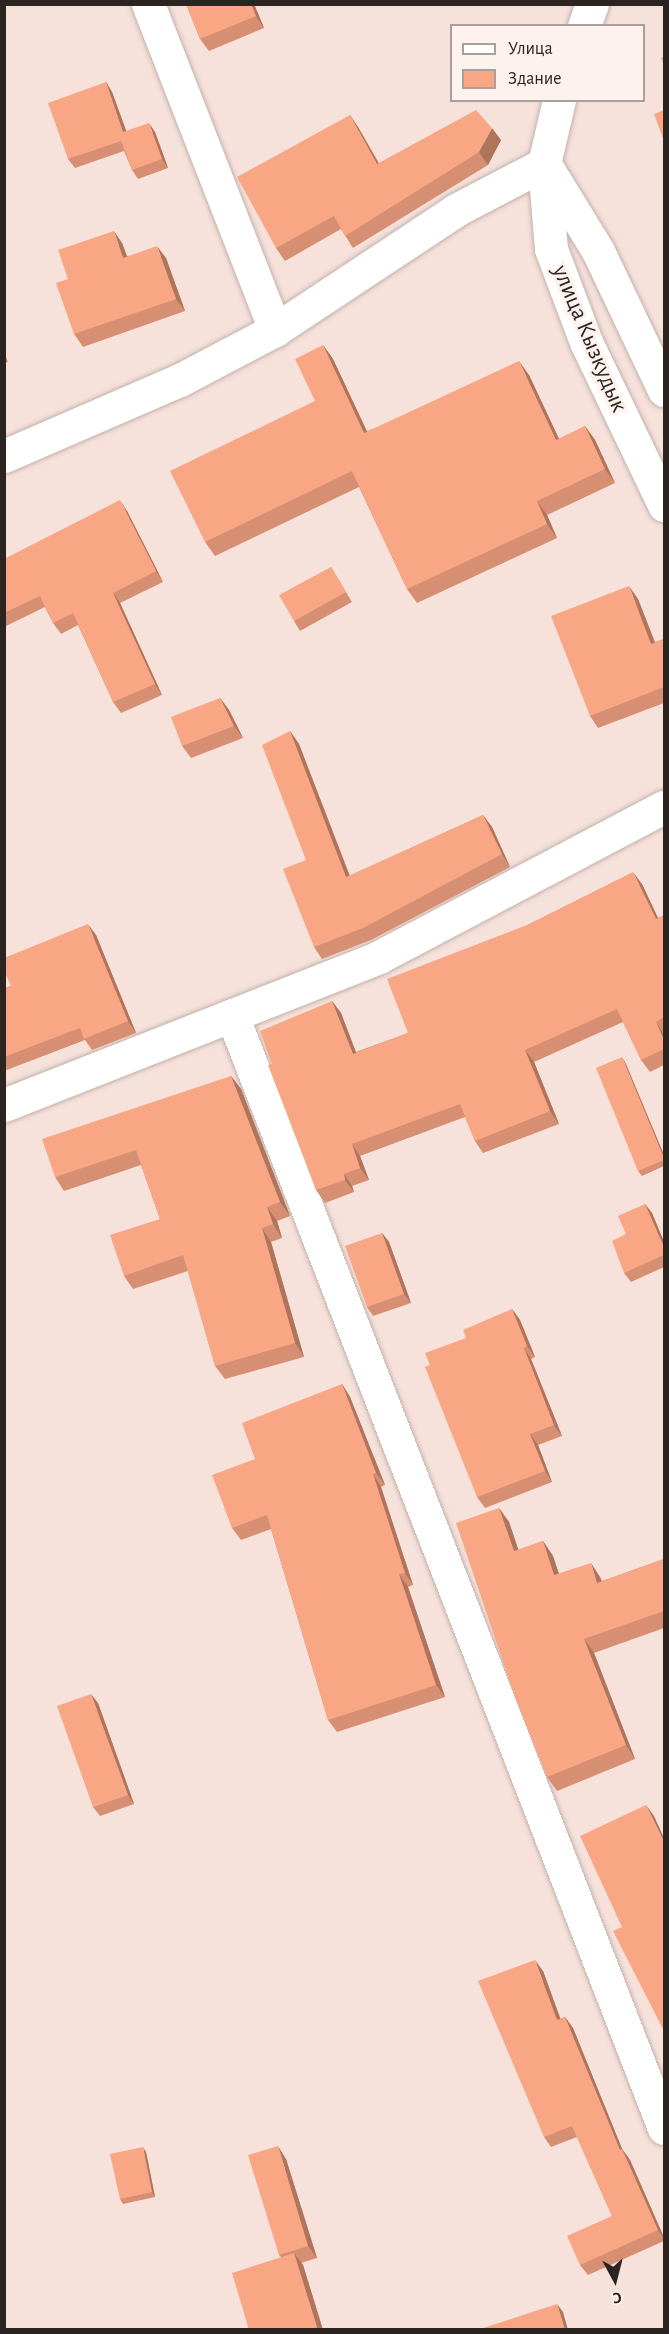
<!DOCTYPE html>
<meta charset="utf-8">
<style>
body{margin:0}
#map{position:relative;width:669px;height:2334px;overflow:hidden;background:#f6e2db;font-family:"Alegreya Sans",sans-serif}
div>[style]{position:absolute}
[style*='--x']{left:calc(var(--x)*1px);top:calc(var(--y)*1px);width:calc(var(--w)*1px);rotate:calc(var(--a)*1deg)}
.roads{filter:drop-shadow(0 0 2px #c3b1a9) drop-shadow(0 0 2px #c3b1a9)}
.minor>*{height:33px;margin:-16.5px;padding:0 16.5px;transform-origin:16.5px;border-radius:16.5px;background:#fff}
.wall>*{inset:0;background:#d68f72}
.shaded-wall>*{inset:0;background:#ae745c}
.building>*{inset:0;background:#f9a684}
span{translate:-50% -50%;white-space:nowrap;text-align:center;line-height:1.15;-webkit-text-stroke:6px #fdf2ed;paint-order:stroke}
.street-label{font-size:24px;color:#2b2421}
.frame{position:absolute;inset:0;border:6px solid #2b2421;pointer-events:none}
.legend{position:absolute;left:450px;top:24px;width:195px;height:78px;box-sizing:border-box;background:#fdf2ed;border:2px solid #a9a09b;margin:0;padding:8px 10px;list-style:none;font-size:18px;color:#2b2421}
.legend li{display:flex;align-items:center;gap:12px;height:30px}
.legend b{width:30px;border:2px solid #a9a09b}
.north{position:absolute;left:585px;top:2250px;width:60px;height:60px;-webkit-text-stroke:4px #fdf2ed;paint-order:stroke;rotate:173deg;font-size:16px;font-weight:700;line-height:24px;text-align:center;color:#2b2421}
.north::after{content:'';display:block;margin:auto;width:21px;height:27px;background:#2b2421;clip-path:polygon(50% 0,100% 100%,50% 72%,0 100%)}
</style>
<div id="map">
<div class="roads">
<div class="minor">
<i style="--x:148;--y:4;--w:350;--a:68.7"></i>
<i style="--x:584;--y:26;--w:23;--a:-70"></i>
<i style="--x:559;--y:100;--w:66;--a:103.2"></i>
<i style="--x:544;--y:164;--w:85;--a:85.3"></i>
<i style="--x:551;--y:249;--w:99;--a:69.4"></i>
<i style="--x:586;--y:342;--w:181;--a:64.4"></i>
<i style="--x:547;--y:168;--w:97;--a:58.4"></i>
<i style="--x:598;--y:251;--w:154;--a:64.6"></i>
<i style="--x:4;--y:456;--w:192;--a:-23.4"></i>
<i style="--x:180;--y:380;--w:107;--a:-27.8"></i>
<i style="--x:275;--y:330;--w:217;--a:-33.5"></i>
<i style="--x:456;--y:210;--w:99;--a:-27.6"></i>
<i style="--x:232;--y:1015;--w:1194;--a:68.79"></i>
<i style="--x:4;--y:1105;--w:403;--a:-21.5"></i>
<i style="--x:379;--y:957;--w:322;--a:-27.8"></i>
</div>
</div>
<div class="wall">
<i style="clip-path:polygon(186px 4px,254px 4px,264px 28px,209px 51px,200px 39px)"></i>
<i style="clip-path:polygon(106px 82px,112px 92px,126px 131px,155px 132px,168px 168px,138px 179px,132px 170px,124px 151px,75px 168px,68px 159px)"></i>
<i style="clip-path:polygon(350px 115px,358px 127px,379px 163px,501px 140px,488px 165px,353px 248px,341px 229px,285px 261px,276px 248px)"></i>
<i style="clip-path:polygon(122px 243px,127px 256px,166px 258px,185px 311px,83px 347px,74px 334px,68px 279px)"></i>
<i style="clip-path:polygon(323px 345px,333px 359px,367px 431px,529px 375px,559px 439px,585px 426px,595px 440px,615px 483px,547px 515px,557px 538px,417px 603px,407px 589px,359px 487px,215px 556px,205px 542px,315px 401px)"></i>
<i style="clip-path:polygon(4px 352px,8px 362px,4px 363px)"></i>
<i style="clip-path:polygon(127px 511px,163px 582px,120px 603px,162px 695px,121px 713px,113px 702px,78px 625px,61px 634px,53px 623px,45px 607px,4px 627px,4px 559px)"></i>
<i style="clip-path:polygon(331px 567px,352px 602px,300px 631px,294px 621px)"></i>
<i style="clip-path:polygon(638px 599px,655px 642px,664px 639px,664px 703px,598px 728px,590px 716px)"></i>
<i style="clip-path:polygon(220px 698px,229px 710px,243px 738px,191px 758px,182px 746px)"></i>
<i style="clip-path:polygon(290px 731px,299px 744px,350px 876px,483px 815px,492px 827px,510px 867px,371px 940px,322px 959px,314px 947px,306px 860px)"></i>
<i style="clip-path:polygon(642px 884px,658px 918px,664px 915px,664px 1065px,650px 1072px,641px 1060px,623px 1022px,534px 1062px,559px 1124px,483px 1153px,475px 1141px,465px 1117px,360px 1156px,369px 1180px,352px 1186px,354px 1192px,325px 1203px,316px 1190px,272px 1064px,332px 1001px,341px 1013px,356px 1052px,408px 1033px)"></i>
<i style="clip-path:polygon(96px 935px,136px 1033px,92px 1050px,85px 1040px,4px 1071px,4px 988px,11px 986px)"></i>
<i style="clip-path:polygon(625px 1062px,664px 1155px,664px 1166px,642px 1176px,638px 1171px)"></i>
<i style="clip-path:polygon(231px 1076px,241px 1089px,290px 1216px,277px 1221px,282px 1238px,271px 1242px,304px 1357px,225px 1379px,215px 1366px,188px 1271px,133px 1289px,124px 1276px,160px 1219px,141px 1165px,64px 1191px,55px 1177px)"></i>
<i style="clip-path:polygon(645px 1204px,652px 1213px,664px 1242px,664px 1267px,631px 1282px,624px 1273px,626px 1234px)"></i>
<i style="clip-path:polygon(382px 1233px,389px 1242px,411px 1303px,373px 1316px,367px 1307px)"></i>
<i style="clip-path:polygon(512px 1309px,520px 1320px,535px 1357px,531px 1359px,562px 1436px,538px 1445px,552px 1482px,485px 1508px,477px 1497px,466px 1338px)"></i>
<i style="clip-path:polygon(342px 1384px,350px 1397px,385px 1485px,381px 1487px,413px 1585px,408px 1587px,445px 1697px,337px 1732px,328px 1720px,271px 1529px,241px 1540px,232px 1528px,255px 1459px)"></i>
<i style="clip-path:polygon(499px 1508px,509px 1522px,518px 1550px,543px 1541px,553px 1556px,559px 1574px,600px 1577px,602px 1581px,664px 1559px,664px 1628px,594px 1653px,635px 1759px,557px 1791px,547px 1777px)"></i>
<i style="clip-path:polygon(98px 1703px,134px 1804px,100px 1816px,93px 1807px)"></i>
<i style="clip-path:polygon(543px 1971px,560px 2019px,565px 2017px,573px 2028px,622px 2149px,630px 2160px,664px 2237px,664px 2241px,588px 2275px,580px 2265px,612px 2216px,577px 2137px,551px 2147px,544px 2137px)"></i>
<i style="clip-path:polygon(146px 2152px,155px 2197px,123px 2204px,120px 2199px)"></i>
<i style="clip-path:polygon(286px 2159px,317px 2258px,301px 2263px,303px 2265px,323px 2330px,249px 2330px,281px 2257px,279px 2255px)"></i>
</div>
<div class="shaded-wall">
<i style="clip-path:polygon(251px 4px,254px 4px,264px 28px,256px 16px)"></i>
<i style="clip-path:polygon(106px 82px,112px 92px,130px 141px,123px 132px)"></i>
<i style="clip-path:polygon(350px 115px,358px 127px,386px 177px,377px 164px)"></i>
<i style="clip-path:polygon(149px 123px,155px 132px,168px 168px,162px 159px)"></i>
<i style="clip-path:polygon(492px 128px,501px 140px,488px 165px,479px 152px)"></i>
<i style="clip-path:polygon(114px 231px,122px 243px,132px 270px,123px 258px)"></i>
<i style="clip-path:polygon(157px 246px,166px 258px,185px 311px,176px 299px)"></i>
<i style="clip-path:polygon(323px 345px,333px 359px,374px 447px,364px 433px)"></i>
<i style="clip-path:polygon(519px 361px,529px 375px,566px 454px,556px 440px)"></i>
<i style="clip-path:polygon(585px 426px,595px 440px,615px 483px,605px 469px)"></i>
<i style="clip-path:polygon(120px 500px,127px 511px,163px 582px,156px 571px)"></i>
<i style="clip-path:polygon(537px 501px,547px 515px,557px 538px,547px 524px)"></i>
<i style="clip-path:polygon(629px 586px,638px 599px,660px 656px,651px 644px)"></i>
<i style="clip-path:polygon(113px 593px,120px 603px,162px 695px,155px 684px)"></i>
<i style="clip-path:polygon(220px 698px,229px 710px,243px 738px,234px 726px)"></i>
<i style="clip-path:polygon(290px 731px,299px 744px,355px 890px,346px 877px)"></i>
<i style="clip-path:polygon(483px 815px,492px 827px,510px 867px,502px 854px)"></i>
<i style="clip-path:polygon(633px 872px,642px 884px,664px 931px,656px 919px)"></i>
<i style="clip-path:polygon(88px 924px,96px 935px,136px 1033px,128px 1021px)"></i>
<i style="clip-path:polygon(332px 1001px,341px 1013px,361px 1066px,353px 1054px)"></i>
<i style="clip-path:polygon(656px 1022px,664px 1035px,664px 1040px)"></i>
<i style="clip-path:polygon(525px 1050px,534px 1062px,559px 1124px,550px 1111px)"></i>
<i style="clip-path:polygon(622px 1057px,625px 1062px,664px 1155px,664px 1158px)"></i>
<i style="clip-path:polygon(231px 1076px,241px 1089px,290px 1216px,280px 1202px)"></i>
<i style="clip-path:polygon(352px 1144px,360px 1156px,369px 1180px,360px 1168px)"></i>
<i style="clip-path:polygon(344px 1174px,352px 1186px,354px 1192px,345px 1180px)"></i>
<i style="clip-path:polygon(645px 1204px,652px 1213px,664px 1242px,664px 1247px)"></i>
<i style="clip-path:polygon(267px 1207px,277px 1221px,282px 1238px,273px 1224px)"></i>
<i style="clip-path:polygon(262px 1228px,271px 1242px,304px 1357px,295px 1343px)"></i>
<i style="clip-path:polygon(382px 1233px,389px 1242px,411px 1303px,404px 1294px)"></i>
<i style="clip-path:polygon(512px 1309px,520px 1320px,535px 1357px,527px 1346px)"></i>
<i style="clip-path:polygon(524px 1348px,531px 1359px,562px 1436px,554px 1425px)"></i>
<i style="clip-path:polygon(342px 1384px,350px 1397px,385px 1485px,376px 1473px)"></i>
<i style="clip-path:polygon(530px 1434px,538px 1445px,552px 1482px,545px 1471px)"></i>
<i style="clip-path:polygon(373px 1474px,381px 1487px,413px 1585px,405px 1573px)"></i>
<i style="clip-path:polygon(499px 1508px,509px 1522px,524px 1566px,514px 1551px)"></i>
<i style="clip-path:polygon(543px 1541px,553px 1556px,564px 1590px,554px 1575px)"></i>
<i style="clip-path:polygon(591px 1563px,600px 1577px,607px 1597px,597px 1583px)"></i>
<i style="clip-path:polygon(399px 1574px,408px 1587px,445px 1697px,436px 1685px)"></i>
<i style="clip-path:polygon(584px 1639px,594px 1653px,635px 1759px,626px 1745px)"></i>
<i style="clip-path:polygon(91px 1694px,98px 1703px,134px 1804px,128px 1795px)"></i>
<i style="clip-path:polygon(646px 1805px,654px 1816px,664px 1838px,664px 1842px)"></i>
<i style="clip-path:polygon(535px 1960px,543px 1971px,565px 2031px,557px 2020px)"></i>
<i style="clip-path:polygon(565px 2017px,573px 2028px,627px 2161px,620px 2150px)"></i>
<i style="clip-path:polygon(278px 2146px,286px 2159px,317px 2258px,308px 2246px)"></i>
<i style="clip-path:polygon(143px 2147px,146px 2152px,155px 2197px,152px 2192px)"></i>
<i style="clip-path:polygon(622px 2149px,630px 2160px,664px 2238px,658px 2230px)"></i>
<i style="clip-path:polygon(294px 2253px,303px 2265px,323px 2330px,319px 2330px,317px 2327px)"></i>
<i style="clip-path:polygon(557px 2304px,563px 2312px,568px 2330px,565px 2330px)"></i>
</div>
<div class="building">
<i style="clip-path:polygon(186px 4px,251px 4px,256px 16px,200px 39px)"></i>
<i style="clip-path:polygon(664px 57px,664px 66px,661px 58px)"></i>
<i style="clip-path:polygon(106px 82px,123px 132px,149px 123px,162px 159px,132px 170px,121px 141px,68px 159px,48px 103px)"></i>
<i style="clip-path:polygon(476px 110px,492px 128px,479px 152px,345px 236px,334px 216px,276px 248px,237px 177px,350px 115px,377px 164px)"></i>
<i style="clip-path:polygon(664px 110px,664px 141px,654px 114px)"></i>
<i style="clip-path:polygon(114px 231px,123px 258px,157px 246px,176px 299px,74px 334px,56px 283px,68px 279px,58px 250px)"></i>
<i style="clip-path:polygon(323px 345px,364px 433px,519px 361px,556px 440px,585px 426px,605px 469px,537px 501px,547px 524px,407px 589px,352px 471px,205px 542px,170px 471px,315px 401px,295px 359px)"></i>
<i style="clip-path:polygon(120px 500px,156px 571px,113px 593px,155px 684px,113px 702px,73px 613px,53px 623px,40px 596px,4px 613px,4px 559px)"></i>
<i style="clip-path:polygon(331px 567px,346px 592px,294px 621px,279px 595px)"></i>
<i style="clip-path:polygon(629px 586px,651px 644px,664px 639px,664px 687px,590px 716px,551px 616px)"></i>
<i style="clip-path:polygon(220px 698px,234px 726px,182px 746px,171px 717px)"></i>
<i style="clip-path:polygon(290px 731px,346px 877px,483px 815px,502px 854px,363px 928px,314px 947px,283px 869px,306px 860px,262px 745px)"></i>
<i style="clip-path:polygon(633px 872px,656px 919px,664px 915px,664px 1017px,656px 1022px,664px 1040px,664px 1049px,641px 1060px,617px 1009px,525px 1050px,550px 1111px,475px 1141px,460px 1104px,352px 1144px,360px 1168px,344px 1174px,345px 1180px,316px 1190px,268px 1065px,272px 1064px,260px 1031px,332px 1001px,353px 1054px,408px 1033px,387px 979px,527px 925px)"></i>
<i style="clip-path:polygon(88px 924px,128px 1021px,84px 1039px,80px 1028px,4px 1057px,4px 988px,11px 986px,4px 971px,4px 958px)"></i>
<i style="clip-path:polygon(622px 1057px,664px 1158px,664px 1160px,638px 1171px,596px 1068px)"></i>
<i style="clip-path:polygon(231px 1076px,280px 1202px,267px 1207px,273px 1224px,262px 1228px,295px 1343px,215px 1366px,183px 1255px,124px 1276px,110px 1235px,160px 1219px,136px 1150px,55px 1177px,42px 1139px)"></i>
<i style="clip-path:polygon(645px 1204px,664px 1247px,664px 1255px,624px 1273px,612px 1241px,626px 1234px,618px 1216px)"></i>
<i style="clip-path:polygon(382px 1233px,404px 1294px,367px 1307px,345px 1246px)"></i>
<i style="clip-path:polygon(512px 1309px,527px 1346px,524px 1348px,554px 1425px,530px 1434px,545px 1471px,477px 1497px,425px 1367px,430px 1365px,425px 1353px,466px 1338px,463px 1330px)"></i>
<i style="clip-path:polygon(342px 1384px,376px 1473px,373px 1474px,405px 1573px,399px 1574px,436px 1685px,328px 1720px,267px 1515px,232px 1528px,212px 1475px,255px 1459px,242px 1423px)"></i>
<i style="clip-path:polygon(499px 1508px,514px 1551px,543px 1541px,554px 1575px,591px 1563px,597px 1583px,664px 1559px,664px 1611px,584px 1639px,626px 1745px,547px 1777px,516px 1700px,456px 1523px)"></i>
<i style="clip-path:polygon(91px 1694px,128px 1795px,93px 1807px,57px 1706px)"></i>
<i style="clip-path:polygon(646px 1805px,664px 1842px,664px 2031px,613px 1931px,622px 1927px,580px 1836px)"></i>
<i style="clip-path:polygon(535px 1960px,557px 2020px,565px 2017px,620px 2150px,622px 2149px,658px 2230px,580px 2265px,567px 2236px,612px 2216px,572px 2126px,544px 2137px,478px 1981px)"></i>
<i style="clip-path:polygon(278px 2146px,308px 2246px,279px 2255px,248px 2155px)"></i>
<i style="clip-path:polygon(143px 2147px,152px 2192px,120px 2199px,110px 2154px)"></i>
<i style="clip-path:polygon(294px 2253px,317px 2327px,310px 2330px,249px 2330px,232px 2273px)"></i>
<i style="clip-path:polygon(557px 2304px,565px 2330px,477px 2330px)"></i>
</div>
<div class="street-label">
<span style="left:589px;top:339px;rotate:67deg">улица Кызкудык</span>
</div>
<div class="frame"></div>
<ul class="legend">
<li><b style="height:8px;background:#fff"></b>Улица</li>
<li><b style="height:16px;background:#f9a684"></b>Здание</li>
</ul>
<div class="north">С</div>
</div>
